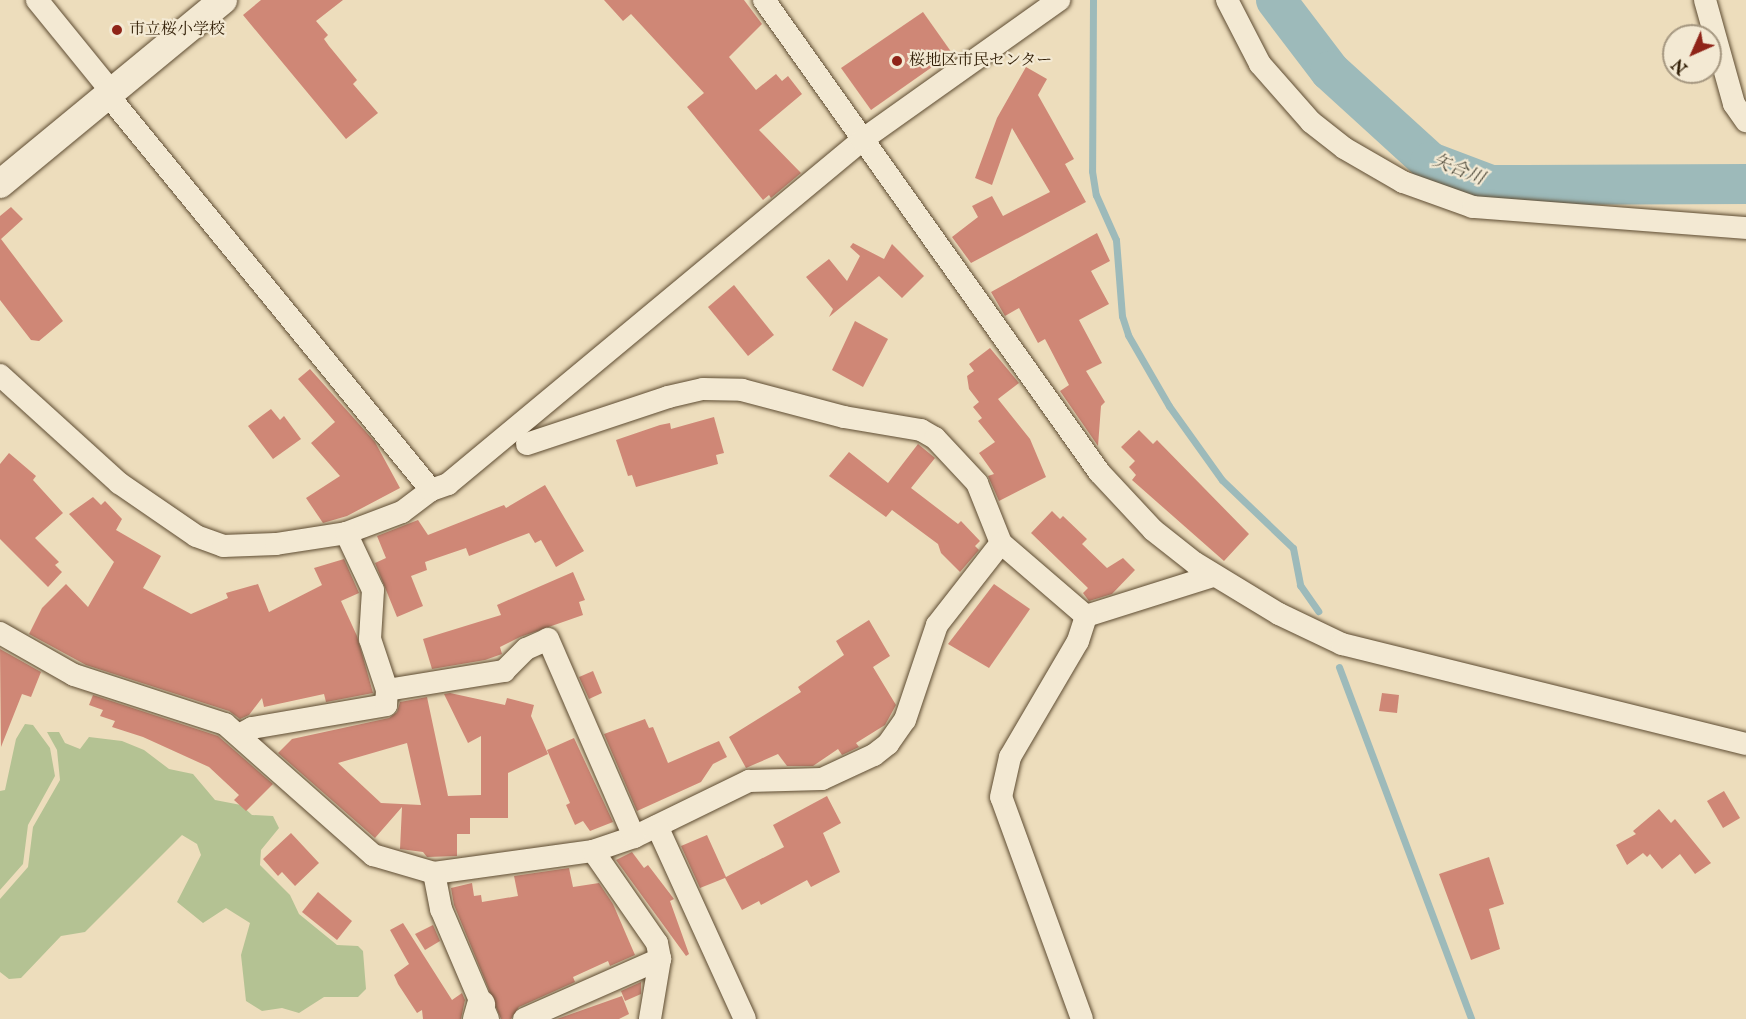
<!DOCTYPE html>
<meta charset="utf-8">
<style>
body{margin:0}
#map{position:relative;width:1746px;height:1019px;overflow:hidden;background:#edddbc;font-family:"IM FELL English","Noto Serif JP",serif}
div>[style]{position:absolute}
[style*='--x']{left:calc(var(--x)*1px);top:calc(var(--y)*1px);width:calc(var(--w)*1px);rotate:calc(var(--a)*1deg)}
.green>*{inset:0;background:#b4c293}
.stream>*{height:7px;margin:-3.5px;padding:0 3.5px;transform-origin:3.5px;border-radius:3.5px;background:#9dbaba}
.river>*{height:40px;margin:-20px;padding:0 20px;transform-origin:20px;border-radius:20px;background:#9dbaba}
.building>*{inset:0;background:#cf8776}
.roads{filter:drop-shadow(0 0 2px #5e4c32) drop-shadow(0 0 2px #5e4c32)}
.minor>*{height:22px;margin:-11px;padding:0 11px;transform-origin:11px;border-radius:11px;background:#f3e9d3}
.tertiary>*{height:28px;margin:-14px;padding:0 14px;transform-origin:14px;border-radius:14px;background:#f3e9d3}
.dots>*{width:16px;height:16px;translate:-50% -50%;box-sizing:border-box;border:3px solid #f3e9d3;border-radius:50%}
span{translate:-50% -50%;white-space:nowrap;text-align:center;line-height:1.15;-webkit-text-stroke:4.5px #f3e9d3;paint-order:stroke}
.poi-label{font-size:16px;color:#2f1c04}
.left{translate:0 -50%;text-align:left}
.water-label{font-size:18px;color:#504b3b;font-style:italic}
.north{position:absolute;left:1662px;top:24px;width:60px;height:60px;box-sizing:border-box;background:#f3e9d3;border:2px solid #a59780;border-radius:50%;rotate:225deg;font-size:16px;font-weight:700;line-height:24px;text-align:center;color:#2f1c04}
.north::after{content:'';display:block;margin:auto;width:21px;height:27px;background:#8f2418;clip-path:polygon(50% 0,100% 100%,50% 72%,0 100%)}
</style>
<div id="map">
<div class="green">
<i style="clip-path:polygon(25px 724px,33px 725px,50px 748px,55px 776px,28px 825px,23px 864px,0 890px,0 791px,5px 790px,16px 739px)"></i>
<i style="clip-path:polygon(47px 732px,59px 732px,65px 743px,80px 749px,89px 737px,122px 741px,144px 750px,169px 769px,193px 774px,215px 800px,241px 805px,252px 815px,273px 816px,279px 828px,261px 850px,260px 865px,290px 895px,299px 914px,337px 945px,358px 946px,363px 951px,366px 989px,358px 997px,324px 997px,299px 1013px,282px 1008px,262px 1011px,246px 1001px,241px 955px,250px 923px,226px 908px,203px 923px,177px 902px,201px 855px,197px 844px,182px 835px,85px 932px,61px 936px,21px 978px,9px 979px,0 972px,0 899px,28px 867px,33px 827px,60px 780px,57px 750px)"></i>
</div>
<div class="stream">
<i style="--x:1093;--y:0;--w:171;--a:90.3"></i>
<i style="--x:1092;--y:171;--w:24;--a:81"></i>
<i style="--x:1096;--y:195;--w:49;--a:66"></i>
<i style="--x:1116;--y:240;--w:76;--a:85.5"></i>
<i style="--x:1122;--y:316;--w:20;--a:72"></i>
<i style="--x:1128;--y:335;--w:82;--a:60"></i>
<i style="--x:1169;--y:406;--w:91;--a:54.4"></i>
<i style="--x:1222;--y:480;--w:98;--a:43.8"></i>
<i style="--x:1293;--y:548;--w:38;--a:79"></i>
<i style="--x:1300;--y:585;--w:32;--a:55"></i>
<i style="--x:1339;--y:667;--w:376;--a:69.4"></i>
</div>
<div class="river">
<i style="--x:1276;--y:0;--w:89;--a:52.7"></i>
<i style="--x:1330;--y:71;--w:135;--a:42.3"></i>
<i style="--x:1430;--y:162;--w:65;--a:20.7"></i>
<i style="--x:1491;--y:185;--w:255;--a:-0.2"></i>
</div>
<div class="building">
<i style="clip-path:polygon(261px 0,343px 0,316px 21px,328px 35px,324px 39px,329px 46px,357px 80px,353px 84px,378px 113px,346px 139px,243px 15px)"></i>
<i style="clip-path:polygon(604px 0,744px 0,762px 24px,729px 57px,756px 90px,776px 74px,782px 81px,788px 76px,802px 94px,759px 130px,801px 173px,771px 198px,769px 195px,763px 200px,687px 107px,704px 93px,631px 14px,623px 21px)"></i>
<i style="clip-path:polygon(923px 12px,952px 53px,871px 110px,841px 68px)"></i>
<i style="clip-path:polygon(1026px 67px,1047px 79px,1038px 95px,1074px 159px,1065px 164px,1086px 202px,971px 263px,952px 237px,978px 217px,972px 206px,992px 196px,1003px 216px,1050px 192px,1012px 128px,992px 185px,975px 178px,997px 118px)"></i>
<i style="clip-path:polygon(11px 207px,23px 219px,1px 239px,63px 321px,39px 341px,31px 340px,0 300px,0 216px)"></i>
<i style="clip-path:polygon(1097px 233px,1110px 261px,1091px 271px,1109px 304px,1079px 320px,1102px 363px,1086px 371px,1105px 402px,1101px 406px,1098px 446px,1060px 391px,1069px 385px,1045px 339px,1038px 343px,1019px 308px,1005px 316px,991px 292px)"></i>
<i style="clip-path:polygon(853px 243px,884px 259px,892px 244px,924px 276px,902px 298px,879px 276px,829px 317px,833px 309px,806px 277px,829px 259px,847px 281px,860px 256px,850px 247px)"></i>
<i style="clip-path:polygon(734px 285px,774px 335px,748px 356px,708px 307px)"></i>
<i style="clip-path:polygon(855px 321px,888px 339px,863px 387px,832px 370px)"></i>
<i style="clip-path:polygon(990px 348px,1019px 383px,998px 399px,1030px 439px,1046px 477px,999px 501px,988px 476px,994px 474px,979px 453px,995px 442px,978px 421px,982px 418px,973px 407px,979px 402px,969px 389px,967px 376px,974px 371px,969px 364px)"></i>
<i style="clip-path:polygon(310px 369px,375px 442px,400px 488px,347px 516px,323px 523px,306px 498px,340px 476px,311px 443px,335px 422px,298px 379px)"></i>
<i style="clip-path:polygon(271px 409px,280px 420px,284px 416px,301px 439px,273px 459px,248px 426px)"></i>
<i style="clip-path:polygon(714px 417px,724px 453px,716px 455px,718px 464px,636px 487px,632px 475px,628px 476px,616px 440px,660px 425px,670px 423px,671px 429px)"></i>
<i style="clip-path:polygon(1139px 430px,1153px 444px,1157px 440px,1249px 534px,1224px 561px,1132px 480px,1136px 475px,1129px 467px,1135px 461px,1121px 447px)"></i>
<i style="clip-path:polygon(918px 444px,935px 458px,911px 488px,958px 524px,961px 521px,980px 541px,975px 546px,979px 550px,960px 572px,941px 553px,938px 544px,892px 510px,886px 517px,829px 476px,849px 452px,888px 483px)"></i>
<i style="clip-path:polygon(9px 453px,36px 476px,33px 480px,63px 513px,35px 538px,59px 562px,55px 565px,62px 572px,48px 587px,0 539px,0 464px)"></i>
<i style="clip-path:polygon(545px 485px,584px 551px,556px 567px,541px 540px,535px 543px,529px 533px,469px 556px,466px 548px,425px 562px,427px 570px,411px 576px,423px 606px,397px 617px,375px 563px,386px 558px,377px 536px,418px 520px,428px 535px,504px 505px,506px 508px)"></i>
<i style="clip-path:polygon(93px 497px,101px 505px,105px 501px,122px 519px,116px 530px,161px 556px,143px 588px,191px 614px,228px 598px,226px 593px,258px 584px,269px 612px,322px 585px,314px 568px,344px 559px,359px 593px,341px 601px,357px 636px,373px 693px,326px 702px,324px 694px,264px 707px,262px 698px,249px 715px,240px 719px,229px 711px,86px 665px,29px 634px,42px 608px,66px 584px,88px 607px,114px 562px,69px 514px)"></i>
<i style="clip-path:polygon(1052px 511px,1060px 519px,1063px 516px,1087px 539px,1082px 544px,1107px 568px,1123px 558px,1135px 570px,1112px 594px,1089px 601px,1083px 593px,1088px 588px,1031px 533px)"></i>
<i style="clip-path:polygon(573px 572px,585px 600px,579px 602px,583px 615px,520px 637px,500px 647px,502px 654px,485px 660px,432px 669px,423px 639px,501px 615px,497px 605px)"></i>
<i style="clip-path:polygon(994px 584px,1030px 609px,989px 668px,948px 644px)"></i>
<i style="clip-path:polygon(869px 620px,890px 656px,873px 667px,896px 705px,885px 725px,856px 743px,859px 747px,842px 755px,838px 749px,813px 766px,787px 766px,778px 754px,746px 768px,729px 737px,801px 692px,798px 687px,844px 655px,836px 641px)"></i>
<i style="clip-path:polygon(0 649px,41px 672px,31px 697px,22px 694px,1px 747px)"></i>
<i style="clip-path:polygon(593px 671px,602px 693px,589px 699px,579px 677px)"></i>
<i style="clip-path:polygon(evenodd,450px 693px,505px 705px,507px 698px,534px 705px,531px 716px,548px 754px,508px 773px,508px 818px,470px 818px,470px 834px,457px 834px,457px 856px,427px 857px,423px 852px,400px 849px,402px 807px,375px 838px,278px 753px,292px 739px,389px 718px,397px 712px,400px 702px,427px 697px,448px 796px,481px 795px,481px 736px,468px 743px,444px 694px,450px 693px,407px 743px,421px 805px,381px 803px,338px 763px,407px 743px)"></i>
<i style="clip-path:polygon(1382px 693px,1399px 695px,1397px 713px,1379px 711px)"></i>
<i style="clip-path:polygon(93px 695px,218px 736px,273px 784px,246px 811px,234px 800px,239px 795px,209px 767px,143px 737px,112px 727px,115px 721px,100px 716px,103px 710px,89px 705px)"></i>
<i style="clip-path:polygon(645px 719px,649px 728px,653px 727px,668px 763px,719px 741px,727px 757px,713px 764px,701px 782px,637px 811px,604px 734px)"></i>
<i style="clip-path:polygon(574px 738px,613px 822px,590px 831px,583px 821px,575px 825px,566px 805px,570px 803px,547px 750px)"></i>
<i style="clip-path:polygon(1724px 791px,1740px 818px,1723px 828px,1707px 801px)"></i>
<i style="clip-path:polygon(827px 796px,841px 823px,823px 833px,840px 872px,811px 887px,807px 880px,761px 905px,759px 901px,742px 910px,725px 878px,700px 888px,681px 846px,707px 835px,726px 877px,784px 847px,773px 825px)"></i>
<i style="clip-path:polygon(1659px 809px,1671px 823px,1675px 819px,1711px 863px,1695px 874px,1680px 854px,1662px 869px,1650px 854px,1647px 857px,1643px 853px,1627px 865px,1616px 845px,1636px 834px,1633px 831px)"></i>
<i style="clip-path:polygon(291px 833px,319px 863px,295px 886px,282px 872px,278px 876px,263px 859px)"></i>
<i style="clip-path:polygon(632px 852px,644px 868px,648px 865px,674px 899px,670px 901px,689px 954px,686px 956px,616px 860px)"></i>
<i style="clip-path:polygon(1489px 857px,1504px 904px,1489px 909px,1500px 949px,1471px 960px,1439px 874px)"></i>
<i style="clip-path:polygon(569px 868px,573px 887px,599px 883px,613px 904px,635px 955px,610px 966px,608px 961px,573px 977px,575px 982px,519px 1007px,511px 1019px,501px 1019px,454px 905px,451px 888px,472px 883px,474px 896px,481px 895px,482px 902px,518px 896px,514px 876px)"></i>
<i style="clip-path:polygon(318px 892px,352px 921px,337px 940px,302px 912px)"></i>
<i style="clip-path:polygon(403px 923px,452px 1000px,462px 993px,465px 1000px,461px 1019px,423px 1019px,422px 1010px,417px 1013px,398px 984px,394px 975px,409px 964px,390px 930px)"></i>
<i style="clip-path:polygon(433px 925px,440px 941px,425px 950px,415px 934px)"></i>
<i style="clip-path:polygon(641px 982px,641px 994px,625px 1001px,621px 991px)"></i>
<i style="clip-path:polygon(622px 996px,629px 1014px,619px 1019px,557px 1019px)"></i>
</div>
<div class="roads">
<div class="minor">
<i style="--x:37;--y:0;--w:117;--a:50.9"></i>
<i style="--x:764;--y:0;--w:579;--a:54.63"></i>
<i style="--x:1099;--y:472;--w:79;--a:47"></i>
<i style="--x:1153;--y:530;--w:53;--a:38.2"></i>
<i style="--x:1195;--y:563;--w:98;--a:31.3"></i>
<i style="--x:1279;--y:614;--w:70;--a:25.5"></i>
<i style="--x:1342;--y:644;--w:416;--a:13.9"></i>
<i style="--x:1227;--y:0;--w:72;--a:62.7"></i>
<i style="--x:1260;--y:64;--w:77;--a:48.7"></i>
<i style="--x:1311;--y:122;--w:42;--a:38.2"></i>
<i style="--x:1344;--y:148;--w:68;--a:30"></i>
<i style="--x:1403;--y:182;--w:74;--a:19.7"></i>
<i style="--x:1473;--y:207;--w:274;--a:4.4"></i>
<i style="--x:1705;--y:0;--w:108;--a:74.4"></i>
<i style="--x:1734;--y:104;--w:21;--a:55"></i>
<i style="--x:107;--y:94;--w:512;--a:50.71"></i>
<i style="--x:0;--y:375;--w:161;--a:42.2"></i>
<i style="--x:119;--y:483;--w:93;--a:34.5"></i>
<i style="--x:196;--y:536;--w:29;--a:20"></i>
<i style="--x:223;--y:546;--w:53;--a:-2.2"></i>
<i style="--x:276;--y:544;--w:71;--a:-8.9"></i>
<i style="--x:346;--y:533;--w:60;--a:-20.6"></i>
<i style="--x:402;--y:512;--w:36;--a:-37"></i>
<i style="--x:431;--y:490;--w:18;--a:-19"></i>
<i style="--x:448;--y:484;--w:538;--a:-39.72"></i>
<i style="--x:862;--y:140;--w:242;--a:-35.4"></i>
<i style="--x:527;--y:444;--w:149;--a:-18.4"></i>
<i style="--x:668;--y:397;--w:36;--a:-13"></i>
<i style="--x:703;--y:389;--w:39;--a:1"></i>
<i style="--x:742;--y:390;--w:106;--a:14.8"></i>
<i style="--x:844;--y:417;--w:78;--a:9.6"></i>
<i style="--x:921;--y:430;--w:16;--a:30"></i>
<i style="--x:935;--y:438;--w:62;--a:47"></i>
<i style="--x:977;--y:483;--w:65;--a:68.2"></i>
<i style="--x:1001;--y:543;--w:112;--a:40.7"></i>
<i style="--x:1086;--y:616;--w:133;--a:-17.5"></i>
<i style="--x:0;--y:633;--w:85;--a:29.6"></i>
<i style="--x:74;--y:675;--w:159;--a:18"></i>
<i style="--x:225;--y:724;--w:198;--a:41.5"></i>
<i style="--x:373;--y:855;--w:64;--a:16.4"></i>
<i style="--x:434;--y:873;--w:161;--a:-7.9"></i>
<i style="--x:593;--y:851;--w:43;--a:-18.9"></i>
<i style="--x:634;--y:837;--w:128;--a:-26"></i>
<i style="--x:749;--y:781;--w:73;--a:-1.6"></i>
<i style="--x:822;--y:779;--w:57;--a:-24.8"></i>
<i style="--x:874;--y:755;--w:18;--a:-38"></i>
<i style="--x:888;--y:744;--w:29;--a:-55"></i>
<i style="--x:905;--y:720;--w:100;--a:-71.4"></i>
<i style="--x:937;--y:625;--w:104;--a:-52"></i>
<i style="--x:387;--y:690;--w:119;--a:-9.2"></i>
<i style="--x:504;--y:671;--w:31;--a:-45"></i>
<i style="--x:526;--y:649;--w:24;--a:-24"></i>
<i style="--x:548;--y:639;--w:216;--a:66.5"></i>
<i style="--x:239;--y:735;--w:15;--a:-28"></i>
<i style="--x:252;--y:728;--w:136;--a:-9.7"></i>
<i style="--x:386;--y:705;--w:15;--a:-86"></i>
<i style="--x:387;--y:690;--w:54;--a:-108.4"></i>
<i style="--x:370;--y:639;--w:49;--a:-86.5"></i>
<i style="--x:373;--y:590;--w:63;--a:-115.3"></i>
<i style="--x:657;--y:826;--w:212;--a:65.5"></i>
<i style="--x:593;--y:851;--w:112;--a:55.2"></i>
<i style="--x:657;--y:943;--w:16;--a:79"></i>
<i style="--x:660;--y:959;--w:61;--a:99.5"></i>
<i style="--x:434;--y:873;--w:37;--a:79"></i>
<i style="--x:441;--y:909;--w:120;--a:66.9"></i>
<i style="--x:524;--y:1019;--w:149;--a:-23.8"></i>
<i style="--x:1082;--y:1019;--w:236;--a:-110"></i>
<i style="--x:1001;--y:797;--w:41;--a:-77.3"></i>
<i style="--x:1010;--y:757;--w:134;--a:-59.6"></i>
<i style="--x:1078;--y:641;--w:26;--a:-72"></i>
</div>
<div class="tertiary">
<i style="--x:0;--y:184;--w:289;--a:-39.5"></i>
<i style="--x:477;--y:1019;--w:15;--a:-74"></i>
</div>
</div>
<div class="dots">
<i style="left:117px;top:30px;background:#8f2418"></i>
<i style="left:897px;top:61px;background:#8f2418"></i>
</div>
<div class="poi-label">
<span class="left" style="left:129px;top:30px">市立桜小学校</span>
<span class="left" style="left:909px;top:61px">桜地区市民センター</span>
</div>
<div class="water-label">
<span style="left:1458px;top:171px;rotate:22deg">矢合川</span>
</div>
<div class="north">N</div>
</div>
